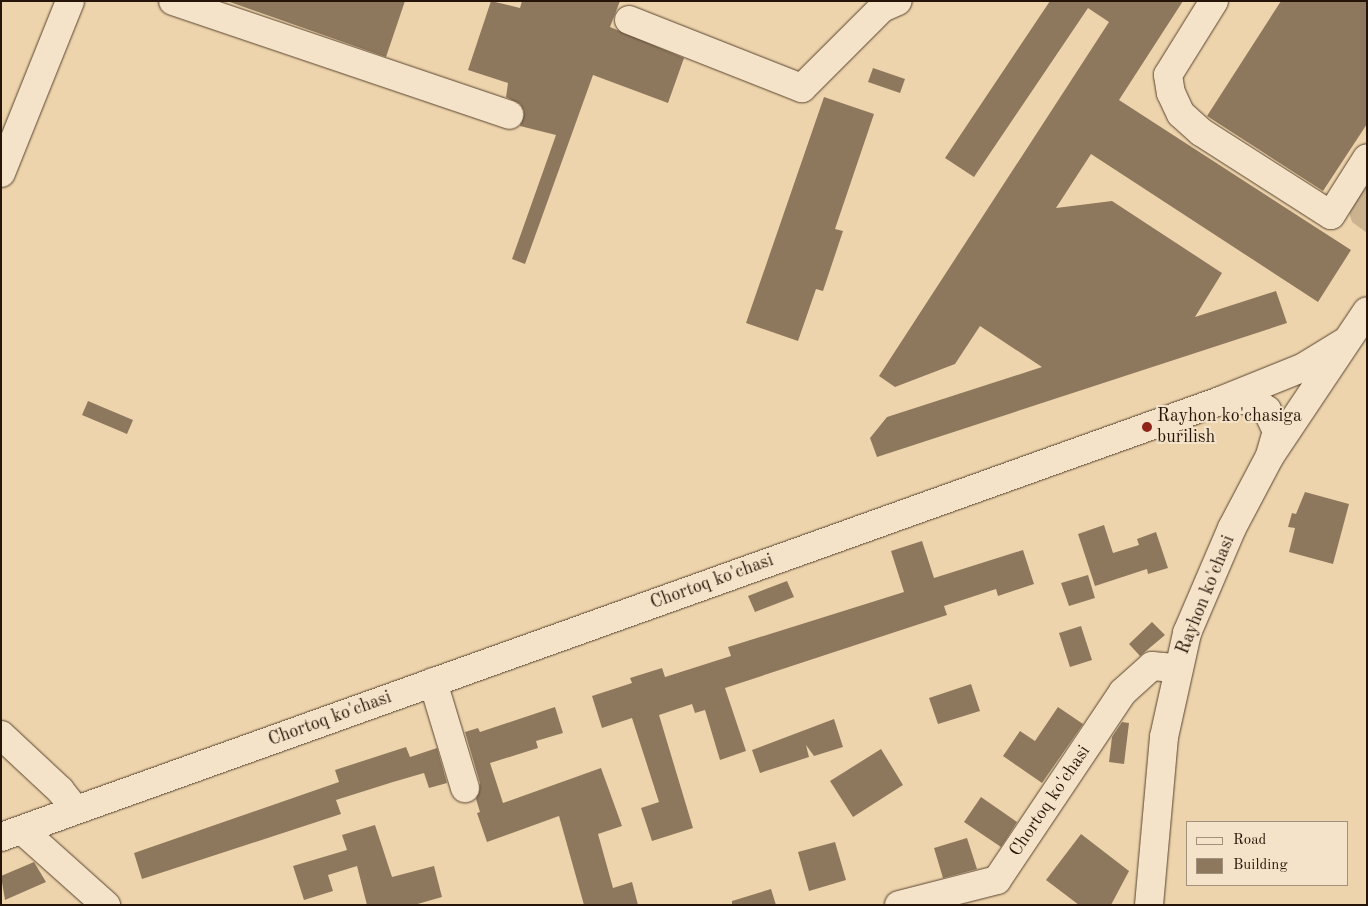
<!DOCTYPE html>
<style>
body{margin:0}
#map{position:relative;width:1368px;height:906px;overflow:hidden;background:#eed4ac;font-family:"Old Standard TT",serif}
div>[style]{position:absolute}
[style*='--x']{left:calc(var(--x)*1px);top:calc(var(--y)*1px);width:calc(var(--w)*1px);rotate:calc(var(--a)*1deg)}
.green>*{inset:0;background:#ccb390}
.building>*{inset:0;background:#8e785d}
.roads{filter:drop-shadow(0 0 1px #574430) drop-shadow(0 0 1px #574430)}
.minor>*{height:28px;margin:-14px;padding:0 14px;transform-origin:14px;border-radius:14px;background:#f4e3c9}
.dots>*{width:14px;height:14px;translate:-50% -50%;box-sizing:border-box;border:2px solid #f4e3c9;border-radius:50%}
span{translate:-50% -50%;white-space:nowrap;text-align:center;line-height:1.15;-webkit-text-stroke:4px #f4e3c9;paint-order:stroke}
.poi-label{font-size:18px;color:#251407}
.left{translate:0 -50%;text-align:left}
.street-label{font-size:18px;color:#251407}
.frame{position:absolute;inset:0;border:2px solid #251407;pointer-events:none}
.legend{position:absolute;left:1186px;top:821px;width:162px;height:65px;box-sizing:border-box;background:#f4e3c9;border:1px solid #a1907b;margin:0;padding:6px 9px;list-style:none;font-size:15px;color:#251407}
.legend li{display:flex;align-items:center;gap:10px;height:25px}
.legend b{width:25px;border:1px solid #a1907b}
</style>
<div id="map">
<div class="green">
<i style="clip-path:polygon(1367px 177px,1367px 233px,1352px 222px,1348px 209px)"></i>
</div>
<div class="building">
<i style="clip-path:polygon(227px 1px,405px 1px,386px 57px)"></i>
<i style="clip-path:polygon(491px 1px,520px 8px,522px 1px,620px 1px,610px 27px,684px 58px,668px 103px,593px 75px,525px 264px,512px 259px,556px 135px,520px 126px,524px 111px,520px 104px,506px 97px,508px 83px,468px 70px)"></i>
<i style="clip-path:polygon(1050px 1px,1183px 1px,1119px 100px,1351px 250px,1318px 302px,1091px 154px,1056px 208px,1112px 201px,1222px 273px,1195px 317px,1276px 291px,1287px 323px,877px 457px,870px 438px,887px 417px,1042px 367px,980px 326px,955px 364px,895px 387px,879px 376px,1109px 22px,1088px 8px,974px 177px,945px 158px)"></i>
<i style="clip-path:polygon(1281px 1px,1367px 1px,1367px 124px,1323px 191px,1207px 116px)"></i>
<i style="clip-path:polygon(873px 68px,905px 79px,900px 93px,868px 82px)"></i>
<i style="clip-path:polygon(824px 97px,874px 114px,835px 229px,843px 231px,823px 291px,816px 289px,798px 341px,746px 323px)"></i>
<i style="clip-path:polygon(88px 401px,133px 420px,127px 434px,82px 415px)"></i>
<i style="clip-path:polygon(1305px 492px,1349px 504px,1333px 564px,1289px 552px,1295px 528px,1288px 527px,1292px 513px,1296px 514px)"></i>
<i style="clip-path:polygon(1104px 525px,1113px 553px,1139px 545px,1137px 539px,1156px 532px,1168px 568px,1148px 574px,1147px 569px,1095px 586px,1078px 534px)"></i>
<i style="clip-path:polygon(922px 541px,934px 578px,1023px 550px,1034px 584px,998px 596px,996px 589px,944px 606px,947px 615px,725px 688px,746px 751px,720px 760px,705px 710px,695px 713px,692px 704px,659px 715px,693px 828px,652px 841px,641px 808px,659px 802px,632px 718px,602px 728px,592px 696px,632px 683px,630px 678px,662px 668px,665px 677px,731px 656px,728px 647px,904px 592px,891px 551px)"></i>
<i style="clip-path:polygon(1088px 575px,1095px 598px,1069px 606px,1061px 583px)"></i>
<i style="clip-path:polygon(787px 581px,794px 597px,755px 612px,748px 596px)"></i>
<i style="clip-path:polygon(1152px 622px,1165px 635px,1140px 656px,1129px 644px)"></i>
<i style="clip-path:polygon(1081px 626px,1092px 660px,1070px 667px,1059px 633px)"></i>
<i style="clip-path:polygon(971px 684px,980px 711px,938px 724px,929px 698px)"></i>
<i style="clip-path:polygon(555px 707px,563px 733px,536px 741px,538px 748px,490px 763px,503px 803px,601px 768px,622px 826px,598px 834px,613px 888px,632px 882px,638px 905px,584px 905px,559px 816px,487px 842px,477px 813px,480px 812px,476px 799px,480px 783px,465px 732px,478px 728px,480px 732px)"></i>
<i style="clip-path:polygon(1058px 707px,1083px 724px,1042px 783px,1003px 756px,1020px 731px,1035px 741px)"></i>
<i style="clip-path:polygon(834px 719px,843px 747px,814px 756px,806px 745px,809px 757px,760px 773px,752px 750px)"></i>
<i style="clip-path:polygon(1122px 722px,1129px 723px,1124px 764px,1109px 762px,1112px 737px)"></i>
<i style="clip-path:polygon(406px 747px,410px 757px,437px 748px,447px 783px,429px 788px,424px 773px,393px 782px,336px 800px,341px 814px,142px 879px,134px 853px,339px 782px,335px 770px)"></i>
<i style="clip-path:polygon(881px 749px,903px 785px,853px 817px,830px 781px)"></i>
<i style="clip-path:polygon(981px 797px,1017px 822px,1001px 847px,964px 822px)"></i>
<i style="clip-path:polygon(375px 825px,392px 877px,434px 866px,442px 897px,414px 905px,367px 905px,357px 866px,328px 875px,333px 891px,304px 900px,293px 866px,347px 850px,342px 835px)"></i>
<i style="clip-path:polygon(1081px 834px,1129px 871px,1111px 905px,1079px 905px,1046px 880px)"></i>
<i style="clip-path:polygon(967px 838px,977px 869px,943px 878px,934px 848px)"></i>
<i style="clip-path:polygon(835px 842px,846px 880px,809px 891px,798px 852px)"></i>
<i style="clip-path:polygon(34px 862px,46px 882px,5px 900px,1px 876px)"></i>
<i style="clip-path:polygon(771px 889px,776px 905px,732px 905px,732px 901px)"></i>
</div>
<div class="roads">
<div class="minor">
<i style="--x:173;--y:1;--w:355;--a:18.7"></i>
<i style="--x:1214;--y:1;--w:87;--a:121.9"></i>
<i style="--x:1168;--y:75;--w:18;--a:81"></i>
<i style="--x:1171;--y:93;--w:23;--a:65"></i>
<i style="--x:1181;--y:114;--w:27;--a:42"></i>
<i style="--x:1201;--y:132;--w:154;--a:32.6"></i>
<i style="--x:1331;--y:215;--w:67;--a:-57.7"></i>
<i style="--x:629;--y:20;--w:186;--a:21.5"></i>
<i style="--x:802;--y:88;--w:113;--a:-45"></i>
<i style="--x:882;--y:8;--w:17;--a:-24"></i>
<i style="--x:1;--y:173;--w:185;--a:-68.1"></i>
<i style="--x:1227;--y:400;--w:26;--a:0"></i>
<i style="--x:1253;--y:400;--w:17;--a:36"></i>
<i style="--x:1267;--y:410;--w:23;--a:65"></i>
<i style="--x:1277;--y:431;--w:22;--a:106"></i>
<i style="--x:433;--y:682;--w:111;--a:73.2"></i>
<i style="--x:1;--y:735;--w:81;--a:43"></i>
<i style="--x:60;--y:790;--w:24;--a:52"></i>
<i style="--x:22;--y:830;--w:113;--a:41.8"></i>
<i style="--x:1;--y:837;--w:1295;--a:-19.68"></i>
<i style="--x:1220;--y:401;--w:91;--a:-22"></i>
<i style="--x:1304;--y:367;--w:46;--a:-31.6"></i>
<i style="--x:899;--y:905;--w:101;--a:-14.3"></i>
<i style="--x:997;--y:880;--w:226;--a:-56.2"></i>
<i style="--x:1123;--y:692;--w:39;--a:-42"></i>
<i style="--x:1152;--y:666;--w:25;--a:5"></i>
<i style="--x:1149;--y:905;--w:169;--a:-84.9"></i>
<i style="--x:1164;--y:737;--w:107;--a:-77.5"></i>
<i style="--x:1187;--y:633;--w:114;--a:-66.8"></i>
<i style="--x:1232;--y:528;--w:81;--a:-62.2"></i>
<i style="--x:1270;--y:456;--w:174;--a:-56.2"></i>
</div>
</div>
<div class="dots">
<i style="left:1147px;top:427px;background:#8f2418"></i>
</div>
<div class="poi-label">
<span class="left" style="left:1157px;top:427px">Rayhon ko'chasiga<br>burilish</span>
</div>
<div class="street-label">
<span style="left:712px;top:582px;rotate:-20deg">Chortoq ko'chasi</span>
<span style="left:1206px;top:595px;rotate:-68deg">Rayhon ko'chasi</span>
<span style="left:330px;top:719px;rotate:-20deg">Chortoq ko'chasi</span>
<span style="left:1050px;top:801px;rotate:-56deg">Chortoq ko'chasi</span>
</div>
<div class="frame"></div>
<ul class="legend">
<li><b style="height:6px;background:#f4e3c9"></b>Road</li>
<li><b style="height:14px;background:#8e785d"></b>Building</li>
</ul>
</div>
